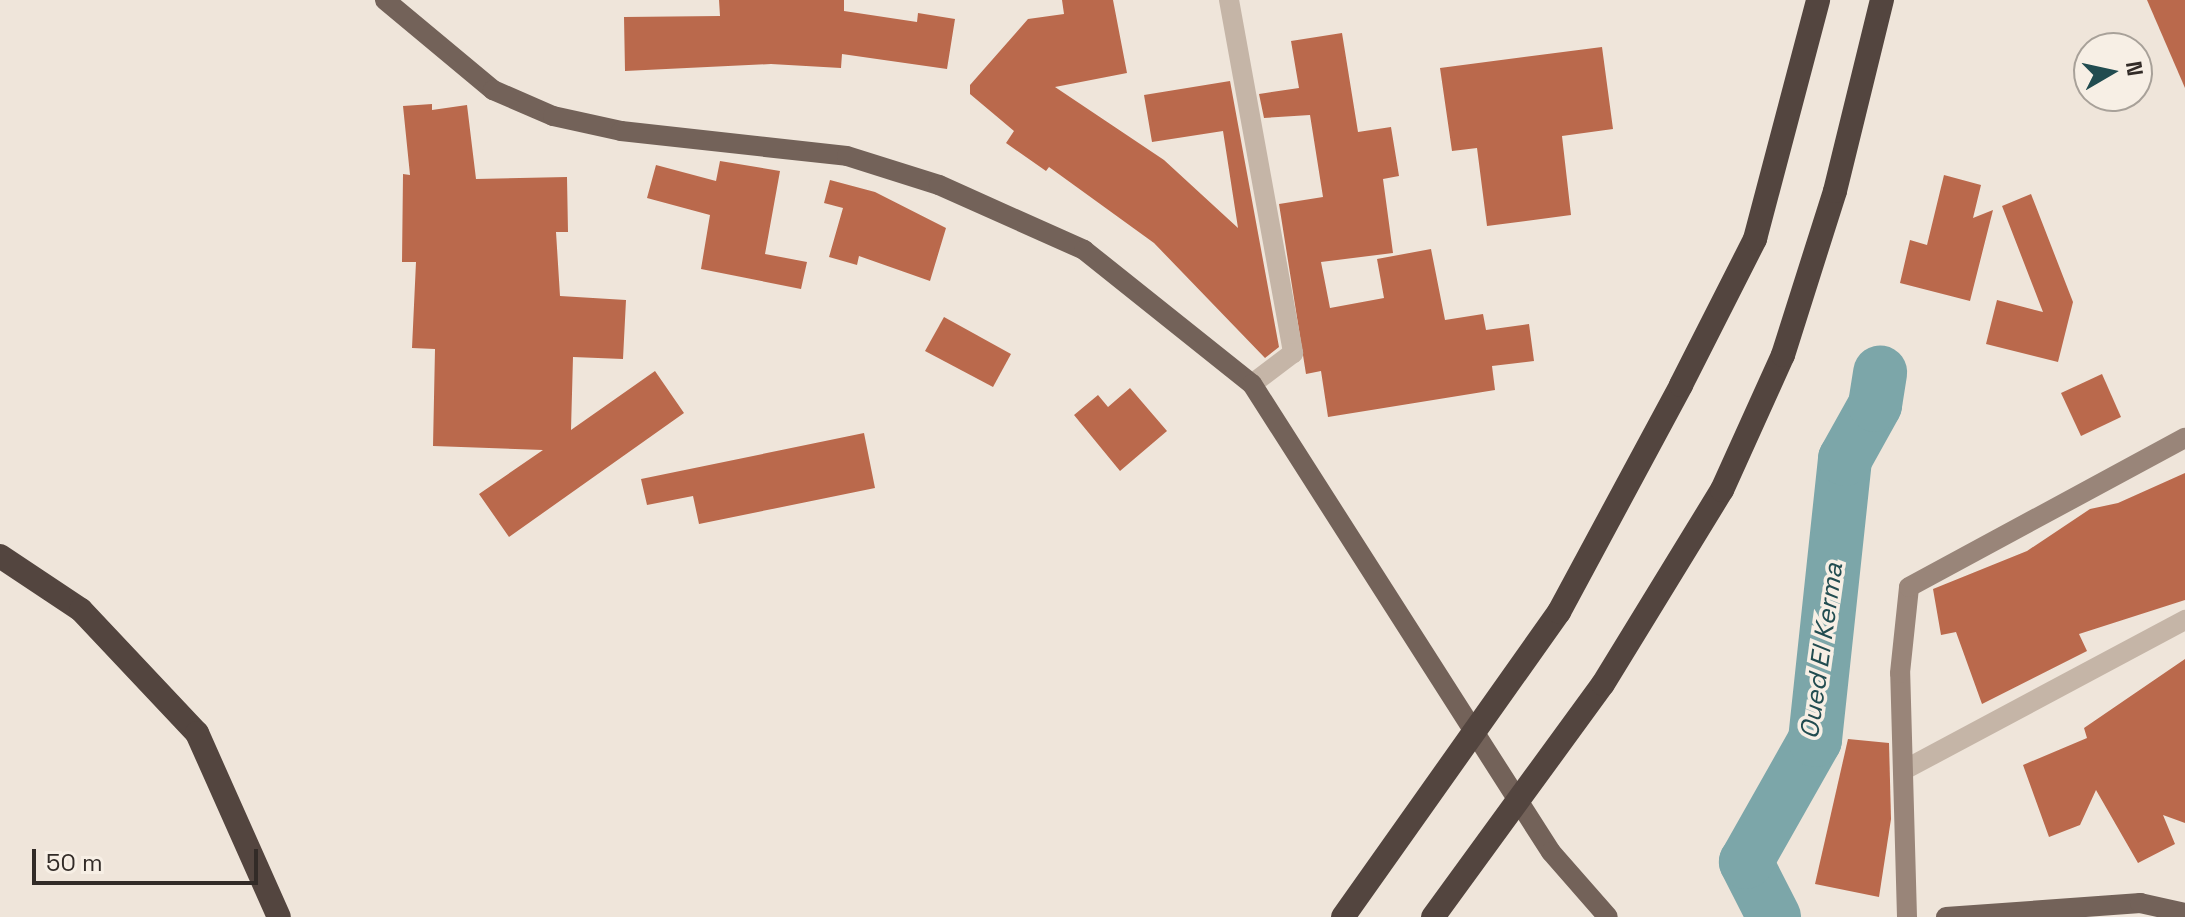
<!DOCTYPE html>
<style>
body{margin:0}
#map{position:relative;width:2185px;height:917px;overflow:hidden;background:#efe5da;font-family:"Space Grotesk",sans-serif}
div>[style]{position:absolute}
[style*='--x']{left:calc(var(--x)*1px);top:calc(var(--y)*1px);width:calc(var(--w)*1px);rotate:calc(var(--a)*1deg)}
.river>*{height:54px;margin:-27px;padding:0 27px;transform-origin:27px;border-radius:27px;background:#7ca6a9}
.building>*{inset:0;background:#ba694c}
.street>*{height:20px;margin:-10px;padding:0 10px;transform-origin:10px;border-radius:10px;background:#c5b5a7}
.secondary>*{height:20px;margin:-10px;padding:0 10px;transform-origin:10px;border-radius:10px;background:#998579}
.primary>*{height:20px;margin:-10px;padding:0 10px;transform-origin:10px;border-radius:10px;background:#736259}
.highway>*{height:24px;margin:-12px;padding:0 12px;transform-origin:12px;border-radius:12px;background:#53453f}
span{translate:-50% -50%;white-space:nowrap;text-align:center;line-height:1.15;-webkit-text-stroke:7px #f7efe5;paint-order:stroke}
.water-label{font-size:26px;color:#214c50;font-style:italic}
.north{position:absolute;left:2073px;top:32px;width:80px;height:80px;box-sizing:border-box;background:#f7efe5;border:2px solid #a8a199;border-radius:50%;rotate:81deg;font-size:22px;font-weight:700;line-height:32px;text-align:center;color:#322b27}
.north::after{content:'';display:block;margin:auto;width:28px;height:36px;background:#214c50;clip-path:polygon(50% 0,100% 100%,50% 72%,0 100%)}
.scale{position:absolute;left:32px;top:849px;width:226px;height:36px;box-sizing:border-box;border:4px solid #322b27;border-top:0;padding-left:10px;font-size:24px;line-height:28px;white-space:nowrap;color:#322b27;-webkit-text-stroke:6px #f7efe5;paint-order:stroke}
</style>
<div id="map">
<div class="river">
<i style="--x:1774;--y:917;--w:62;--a:-117"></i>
<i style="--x:1746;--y:862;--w:140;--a:-60.5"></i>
<i style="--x:1815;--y:740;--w:283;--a:-83.9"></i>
<i style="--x:1845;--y:459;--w:62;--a:-60.9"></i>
<i style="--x:1875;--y:405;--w:33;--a:-81"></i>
</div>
<div class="building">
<i style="clip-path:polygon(719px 0,844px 0,844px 11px,917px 22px,918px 13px,955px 19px,947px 69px,842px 54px,841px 68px,771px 64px,625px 71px,624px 17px,720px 16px)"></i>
<i style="clip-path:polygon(1062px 0,1113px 0,1127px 73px,1055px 87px,1164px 160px,1238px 228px,1223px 131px,1152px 142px,1144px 95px,1230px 81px,1279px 347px,1265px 358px,1154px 243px,1049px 167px,1046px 171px,1006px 143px,1014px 131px,970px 94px,970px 85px,1028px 19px,1064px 14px)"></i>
<i style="clip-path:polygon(2147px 0,2185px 0,2185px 88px)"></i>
<i style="clip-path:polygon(1342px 33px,1358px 132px,1391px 127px,1399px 176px,1383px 179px,1393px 253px,1321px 262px,1330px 308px,1384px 298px,1377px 259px,1431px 249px,1445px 320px,1483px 314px,1486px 330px,1529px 324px,1534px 361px,1492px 366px,1495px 390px,1328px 417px,1321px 371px,1306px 374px,1279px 204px,1323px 197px,1310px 115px,1264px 118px,1259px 94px,1299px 88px,1291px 41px)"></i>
<i style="clip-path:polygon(1602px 47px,1613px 129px,1562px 136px,1571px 215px,1487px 226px,1477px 148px,1452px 151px,1440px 68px)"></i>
<i style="clip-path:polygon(432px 104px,432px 110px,467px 105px,476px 179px,567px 177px,568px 232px,556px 232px,560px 296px,626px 300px,623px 359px,573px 357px,571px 430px,655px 371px,684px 413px,509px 537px,479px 494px,543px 450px,433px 446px,435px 349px,412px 348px,416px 262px,402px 262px,403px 174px,410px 175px,403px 106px)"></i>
<i style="clip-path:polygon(720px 161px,780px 171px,765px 254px,807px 262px,801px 289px,701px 269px,710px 215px,647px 198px,656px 165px,716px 181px)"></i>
<i style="clip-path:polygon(1944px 175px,1981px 185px,1973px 218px,1993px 210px,1970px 301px,1900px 283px,1910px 240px,1927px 245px)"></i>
<i style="clip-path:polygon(830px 180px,875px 192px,946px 228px,930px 281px,859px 256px,857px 265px,829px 257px,843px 208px,824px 203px)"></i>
<i style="clip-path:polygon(2031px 194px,2073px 302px,2058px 362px,1986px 344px,1997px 300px,2043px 312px,2002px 206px)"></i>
<i style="clip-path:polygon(944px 317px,1011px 354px,993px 387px,925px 351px)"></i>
<i style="clip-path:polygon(2102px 374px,2121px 417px,2081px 436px,2061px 393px)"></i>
<i style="clip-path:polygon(1130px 388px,1167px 431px,1120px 471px,1074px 415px,1098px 395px,1108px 407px)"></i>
<i style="clip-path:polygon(864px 433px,875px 488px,699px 524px,693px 496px,647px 505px,641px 479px)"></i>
<i style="clip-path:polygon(2185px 473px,2185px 600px,2079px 634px,2087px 651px,1982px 704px,1956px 632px,1941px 635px,1933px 589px,2027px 551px,2090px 509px,2118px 503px)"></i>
<i style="clip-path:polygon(2185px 659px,2185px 823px,2163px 815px,2175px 844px,2138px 863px,2096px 790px,2080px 825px,2049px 837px,2023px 765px,2087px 738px,2084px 728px)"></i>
<i style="clip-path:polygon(1848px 739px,1889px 743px,1891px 819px,1879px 897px,1815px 884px)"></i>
</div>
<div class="street">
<i style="--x:1229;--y:0;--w:359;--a:79.7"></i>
<i style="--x:1293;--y:353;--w:51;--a:142.9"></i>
<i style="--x:1904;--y:770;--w:319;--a:-28.1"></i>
</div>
<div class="secondary">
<i style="--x:1907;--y:917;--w:244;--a:-91.6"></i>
<i style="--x:1900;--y:673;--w:86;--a:-84"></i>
<i style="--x:1909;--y:587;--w:314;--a:-28.4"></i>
</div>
<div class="primary">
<i style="--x:385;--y:0;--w:141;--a:39.8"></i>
<i style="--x:493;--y:90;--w:65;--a:23.4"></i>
<i style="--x:553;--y:116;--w:70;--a:12.4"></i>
<i style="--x:621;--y:131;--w:227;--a:6.3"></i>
<i style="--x:847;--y:156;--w:96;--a:17.5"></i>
<i style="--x:939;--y:185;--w:159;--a:24.1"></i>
<i style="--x:1084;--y:250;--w:215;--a:38.6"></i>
<i style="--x:1252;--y:384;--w:555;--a:57.43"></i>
<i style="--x:1551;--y:852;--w:86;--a:48.8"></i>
<i style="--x:1946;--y:917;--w:195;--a:-4.1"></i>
<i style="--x:2140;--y:903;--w:46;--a:12.5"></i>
</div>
<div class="highway">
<i style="--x:0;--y:556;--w:97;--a:33.7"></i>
<i style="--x:81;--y:610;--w:169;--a:46.7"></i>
<i style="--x:197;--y:733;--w:201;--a:66"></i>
<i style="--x:1343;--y:917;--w:374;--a:-54.7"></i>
<i style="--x:1559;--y:612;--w:258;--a:-61.7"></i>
<i style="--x:1681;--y:385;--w:164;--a:-63.1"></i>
<i style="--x:1755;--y:239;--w:247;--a:-75.2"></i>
<i style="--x:1433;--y:917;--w:288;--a:-53.9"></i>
<i style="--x:1603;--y:684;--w:228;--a:-58.5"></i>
<i style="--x:1722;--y:490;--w:148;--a:-65.7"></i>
<i style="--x:1783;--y:355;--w:172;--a:-72.4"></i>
<i style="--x:1835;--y:191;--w:197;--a:-76.2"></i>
</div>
<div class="water-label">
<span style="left:1822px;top:651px;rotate:-82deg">Oued El Kerma</span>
</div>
<div class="north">N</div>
<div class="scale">50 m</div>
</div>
